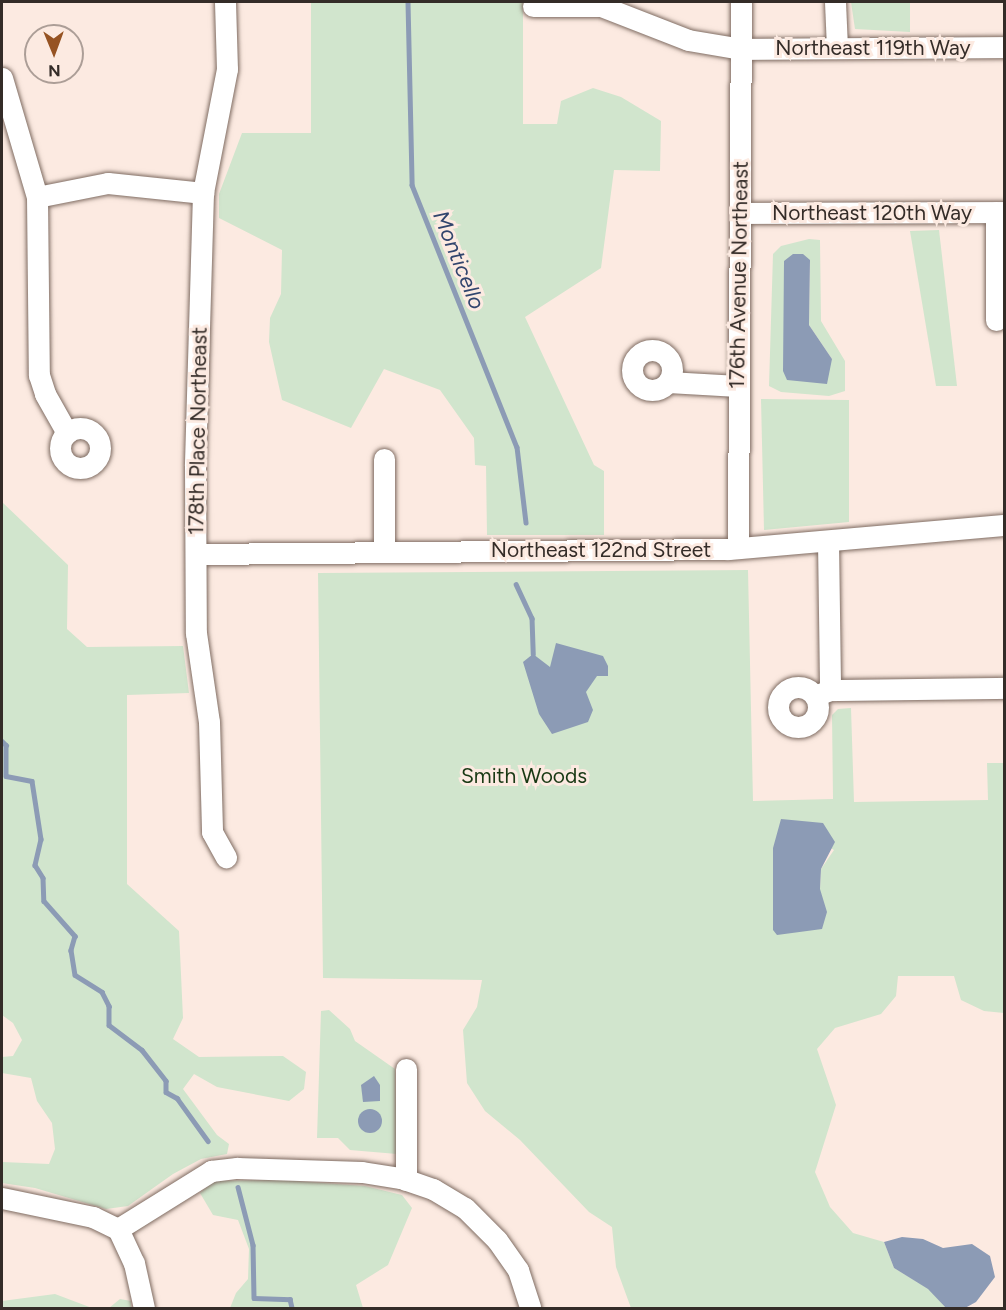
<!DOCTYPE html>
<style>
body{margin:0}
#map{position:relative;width:1006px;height:1310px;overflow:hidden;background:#fceae1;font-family:Figtree,sans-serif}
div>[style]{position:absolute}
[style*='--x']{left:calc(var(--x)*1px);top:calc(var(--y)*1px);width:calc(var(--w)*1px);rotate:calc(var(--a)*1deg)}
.green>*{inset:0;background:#d1e5cd}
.water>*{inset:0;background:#8c9bb5}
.round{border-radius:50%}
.stream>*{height:4.5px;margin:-2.25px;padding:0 2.25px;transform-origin:2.25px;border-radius:2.25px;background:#8c9bb5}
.roads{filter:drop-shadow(0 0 2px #7f6c62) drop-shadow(0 0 2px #7f6c62)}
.minor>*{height:21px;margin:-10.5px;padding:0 10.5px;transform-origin:10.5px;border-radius:10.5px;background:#fff}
.minor>.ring{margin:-10.5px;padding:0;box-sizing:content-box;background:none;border:21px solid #fff;border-radius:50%}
span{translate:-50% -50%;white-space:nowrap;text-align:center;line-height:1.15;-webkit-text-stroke:6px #fceae1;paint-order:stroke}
.street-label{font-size:21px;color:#342c28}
.park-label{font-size:21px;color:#193914}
.water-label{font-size:22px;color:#31456d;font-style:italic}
.frame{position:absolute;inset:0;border:3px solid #342c28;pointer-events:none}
.north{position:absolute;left:24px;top:24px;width:60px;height:60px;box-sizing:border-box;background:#fceae1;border:2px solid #ac9e97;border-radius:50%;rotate:179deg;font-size:16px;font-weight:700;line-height:24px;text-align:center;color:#342c28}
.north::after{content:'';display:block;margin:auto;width:21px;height:27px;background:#965323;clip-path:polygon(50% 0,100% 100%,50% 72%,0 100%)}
</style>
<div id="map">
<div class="green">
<i style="clip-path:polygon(311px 2px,523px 2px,523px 124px,557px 124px,561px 101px,593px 88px,621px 97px,661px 121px,660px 171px,614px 170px,601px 268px,525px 317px,594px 465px,604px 471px,604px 535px,487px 535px,486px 466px,475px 465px,474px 438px,440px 390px,384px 369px,351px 428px,282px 400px,269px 342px,270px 318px,281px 294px,282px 250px,219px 218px,219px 194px,242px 133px,311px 133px)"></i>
<i style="clip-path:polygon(851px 2px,910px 2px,910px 32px,855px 29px)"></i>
<i style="clip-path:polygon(939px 230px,957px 386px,936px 386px,910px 231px)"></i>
<i style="clip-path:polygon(evenodd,809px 239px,820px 240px,821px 321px,845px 361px,845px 391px,829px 396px,781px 392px,769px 386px,773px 254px,781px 246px,809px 239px,810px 260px,809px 325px,832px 359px,783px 371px,810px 260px)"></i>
<i style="clip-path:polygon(761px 399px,849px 400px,849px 522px,764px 530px)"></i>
<i style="clip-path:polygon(2px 502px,68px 565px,67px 629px,87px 647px,183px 646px,189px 693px,127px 695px,127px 884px,179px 931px,183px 1018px,173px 1039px,199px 1057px,283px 1056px,306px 1072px,304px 1089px,289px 1101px,217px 1087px,194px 1074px,183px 1089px,217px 1135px,229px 1144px,227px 1154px,201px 1159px,173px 1174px,128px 1206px,106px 1209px,35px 1188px,2px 1183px,2px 1162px,49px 1164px,55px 1149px,52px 1123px,37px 1101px,31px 1078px,2px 1073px,2px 1057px,13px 1056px,22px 1040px,13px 1023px,2px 1015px)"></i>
<i style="clip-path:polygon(evenodd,748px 570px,753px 801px,833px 799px,832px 715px,838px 709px,851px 708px,854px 802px,988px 800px,987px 763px,1004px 763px,1004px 1013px,984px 1011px,961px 1000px,954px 976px,898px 976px,896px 996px,881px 1014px,835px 1028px,817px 1049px,836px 1105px,815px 1172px,830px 1207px,853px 1233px,884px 1242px,894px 1268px,929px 1289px,946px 1308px,631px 1308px,616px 1267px,612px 1227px,589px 1212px,520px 1140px,485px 1111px,467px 1083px,463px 1030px,477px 1007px,482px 980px,323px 978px,318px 573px,748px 570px,781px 819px,834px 850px,821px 869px,820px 889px,781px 819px)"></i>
<i style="clip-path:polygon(329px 1010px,350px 1029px,355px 1041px,395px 1069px,397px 1154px,350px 1150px,338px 1138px,317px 1138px,321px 1011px)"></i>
<i style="clip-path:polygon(280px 1180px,365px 1186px,402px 1195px,412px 1208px,388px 1265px,356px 1285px,363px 1308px,230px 1308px,236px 1293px,248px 1279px,249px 1249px,238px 1220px,213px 1215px,200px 1193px,214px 1181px)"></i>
<i style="clip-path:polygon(55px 1294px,92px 1308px,2px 1308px,2px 1301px)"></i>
<i style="clip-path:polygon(120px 1299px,131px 1301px,131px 1308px,109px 1308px)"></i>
</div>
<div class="water">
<i style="clip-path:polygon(793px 254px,803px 254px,810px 260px,809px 325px,832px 359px,827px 384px,787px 380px,783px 371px,784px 261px)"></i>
<i style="clip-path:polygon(556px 643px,603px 656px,608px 666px,608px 676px,597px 676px,586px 692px,593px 710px,588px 722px,552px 734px,539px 714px,523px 662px,533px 654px,550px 667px)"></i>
<i style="clip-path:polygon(781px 819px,823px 823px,835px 842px,821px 869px,820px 889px,827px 912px,822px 929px,777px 935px,773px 930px,773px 848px)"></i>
<i style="clip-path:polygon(374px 1076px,380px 1085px,380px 1101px,363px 1102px,361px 1085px)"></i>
<i class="round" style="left:358px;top:1109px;width:24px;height:24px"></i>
<i style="clip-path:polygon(902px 1237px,923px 1239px,943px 1248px,972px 1244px,990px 1256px,995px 1277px,976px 1302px,965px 1308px,946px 1308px,928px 1289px,894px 1268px,884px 1242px)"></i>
</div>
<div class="stream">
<i style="--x:408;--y:2;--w:183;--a:88.7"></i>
<i style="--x:412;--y:185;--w:282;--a:68.2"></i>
<i style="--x:517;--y:447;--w:76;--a:83.2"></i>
<i style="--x:516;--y:584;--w:38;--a:65"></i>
<i style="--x:532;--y:618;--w:36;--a:88"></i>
<i style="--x:2;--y:741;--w:6;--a:45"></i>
<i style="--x:6;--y:745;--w:31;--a:90"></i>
<i style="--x:6;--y:776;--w:26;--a:11"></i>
<i style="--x:32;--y:781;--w:59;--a:81.2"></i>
<i style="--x:41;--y:839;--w:27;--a:103"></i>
<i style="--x:35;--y:865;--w:15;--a:58"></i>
<i style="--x:43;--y:878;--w:23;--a:88"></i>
<i style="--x:44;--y:901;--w:47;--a:48.5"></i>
<i style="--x:75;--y:936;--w:15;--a:106"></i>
<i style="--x:71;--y:950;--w:25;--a:81"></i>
<i style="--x:75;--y:975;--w:32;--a:32"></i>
<i style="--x:102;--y:992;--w:16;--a:63"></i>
<i style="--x:109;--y:1006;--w:19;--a:90"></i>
<i style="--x:109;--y:1025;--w:41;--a:37.1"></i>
<i style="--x:142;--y:1050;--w:39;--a:52"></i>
<i style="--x:166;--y:1081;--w:11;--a:90"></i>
<i style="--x:166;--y:1092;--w:13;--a:29"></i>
<i style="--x:177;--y:1098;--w:53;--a:54.2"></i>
<i style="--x:238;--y:1187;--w:60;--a:75.5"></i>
<i style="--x:253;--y:1245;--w:53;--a:88.9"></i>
<i style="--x:254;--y:1298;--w:36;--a:2"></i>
<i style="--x:290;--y:1299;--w:9;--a:77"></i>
</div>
<div class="roads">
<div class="minor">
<i style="--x:225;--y:2;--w:67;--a:88.3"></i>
<i style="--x:227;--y:69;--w:126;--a:101"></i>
<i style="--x:203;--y:193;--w:273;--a:91.7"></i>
<i style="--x:195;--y:466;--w:167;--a:89.7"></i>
<i style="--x:196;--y:633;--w:90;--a:81.7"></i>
<i style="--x:209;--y:722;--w:110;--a:88.4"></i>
<i style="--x:212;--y:832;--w:29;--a:61"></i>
<i style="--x:835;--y:2;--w:46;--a:87.5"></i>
<i style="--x:533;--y:6;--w:68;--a:0"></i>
<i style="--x:601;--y:6;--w:93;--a:21.3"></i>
<i style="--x:688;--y:40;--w:55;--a:9.5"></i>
<i style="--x:742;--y:49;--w:262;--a:-0.4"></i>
<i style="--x:2;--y:78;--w:124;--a:73.6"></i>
<i style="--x:37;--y:197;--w:178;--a:89.4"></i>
<i style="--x:39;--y:375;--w:20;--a:72"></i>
<i style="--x:45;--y:394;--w:45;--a:60.6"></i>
<i style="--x:37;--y:197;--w:72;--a:-11.2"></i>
<i style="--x:108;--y:183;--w:96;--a:6"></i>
<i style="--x:740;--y:213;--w:264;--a:-0.2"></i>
<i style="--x:996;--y:320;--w:108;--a:-90"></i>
<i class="ring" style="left:632px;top:350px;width:19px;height:19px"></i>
<i style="--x:668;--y:382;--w:70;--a:3.3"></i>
<i class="ring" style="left:60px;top:428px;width:19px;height:19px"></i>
<i style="--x:384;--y:459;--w:93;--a:90"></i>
<i style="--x:828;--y:541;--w:149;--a:89.2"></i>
<i style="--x:738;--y:548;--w:546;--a:-89.69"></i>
<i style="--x:196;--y:554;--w:532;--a:-0.54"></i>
<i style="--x:728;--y:549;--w:277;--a:-5"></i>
<i class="ring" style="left:778px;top:687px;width:19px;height:19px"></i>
<i style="--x:815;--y:696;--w:16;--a:-22"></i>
<i style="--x:830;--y:690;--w:174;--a:-0.7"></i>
<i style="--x:406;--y:1069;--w:111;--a:90"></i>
<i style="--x:2;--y:1198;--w:93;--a:11.8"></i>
<i style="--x:93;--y:1217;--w:28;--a:26"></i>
<i style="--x:118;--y:1229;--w:110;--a:-31.9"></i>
<i style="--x:211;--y:1171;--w:26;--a:-7"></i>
<i style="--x:237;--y:1168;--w:125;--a:1.8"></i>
<i style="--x:362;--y:1172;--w:39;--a:9"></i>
<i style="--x:401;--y:1178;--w:34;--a:19"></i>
<i style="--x:433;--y:1189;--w:37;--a:31"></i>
<i style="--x:465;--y:1208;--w:45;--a:45"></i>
<i style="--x:497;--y:1240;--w:37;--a:55"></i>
<i style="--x:518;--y:1270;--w:40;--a:72"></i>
<i style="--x:118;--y:1229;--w:38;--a:65"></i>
<i style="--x:134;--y:1263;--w:46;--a:77.5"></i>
</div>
</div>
<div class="street-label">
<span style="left:873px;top:48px">Northeast 119th Way</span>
<span style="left:872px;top:213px">Northeast 120th Way</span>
<span style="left:739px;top:275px;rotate:-89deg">176th Avenue Northeast</span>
<span style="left:198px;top:431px;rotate:-89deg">178th Place Northeast</span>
<span style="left:601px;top:550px">Northeast 122nd Street</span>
</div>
<div class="park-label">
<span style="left:524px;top:776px">Smith Woods</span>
</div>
<div class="water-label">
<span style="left:459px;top:260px;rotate:68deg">Monticello</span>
</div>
<div class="frame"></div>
<div class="north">N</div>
</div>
